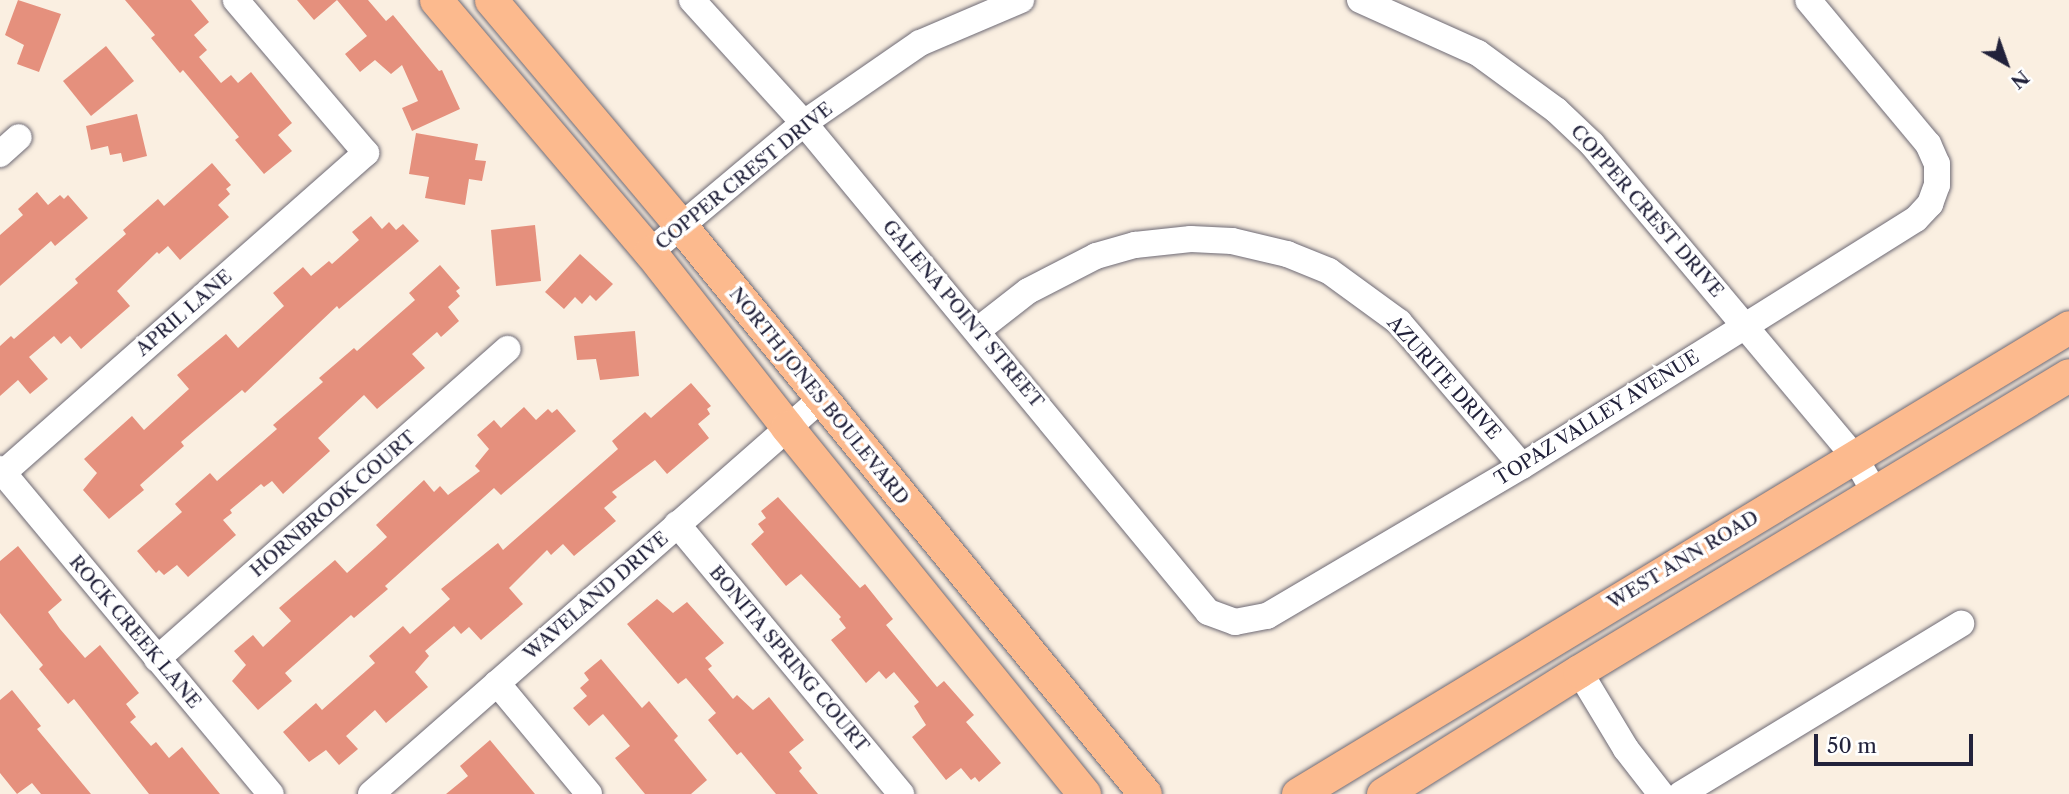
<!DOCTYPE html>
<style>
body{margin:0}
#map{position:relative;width:2069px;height:794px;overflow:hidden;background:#faefe1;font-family:"Libre Caslon Text",serif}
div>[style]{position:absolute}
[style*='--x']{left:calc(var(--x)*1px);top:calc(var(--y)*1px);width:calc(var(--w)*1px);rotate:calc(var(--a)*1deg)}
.building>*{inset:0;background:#e5907d}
.roads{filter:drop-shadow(0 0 2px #6e6a75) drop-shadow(0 0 2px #6e6a75)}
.minor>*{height:26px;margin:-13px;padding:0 13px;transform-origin:13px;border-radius:13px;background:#fff}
.major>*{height:33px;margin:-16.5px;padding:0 16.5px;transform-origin:16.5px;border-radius:16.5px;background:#fcba8e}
span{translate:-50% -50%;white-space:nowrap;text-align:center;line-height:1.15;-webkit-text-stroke:7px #fff;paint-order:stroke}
.street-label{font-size:19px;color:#22223b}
.north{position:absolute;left:1971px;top:28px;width:70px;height:70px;-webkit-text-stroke:5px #fff;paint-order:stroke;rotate:140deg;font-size:19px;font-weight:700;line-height:28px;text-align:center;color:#22223b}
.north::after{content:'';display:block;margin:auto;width:24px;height:32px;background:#22223b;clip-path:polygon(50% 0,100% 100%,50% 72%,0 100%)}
.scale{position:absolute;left:1814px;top:734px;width:159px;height:32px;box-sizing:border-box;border:4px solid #22223b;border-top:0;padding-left:9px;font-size:21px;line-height:24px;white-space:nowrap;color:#22223b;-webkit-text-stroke:5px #fff;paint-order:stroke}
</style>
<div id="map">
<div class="building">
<i style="clip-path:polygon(18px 0,61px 14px,39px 72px,17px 64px,24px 45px,5px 35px)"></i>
<i style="clip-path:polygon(125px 0,191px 0,209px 22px,194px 35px,207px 50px,199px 57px,221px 83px,231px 75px,238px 83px,251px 72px,292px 123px,278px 135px,292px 151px,264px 174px,235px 140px,239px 137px,183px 70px,180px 73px,151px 38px,155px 35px)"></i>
<i style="clip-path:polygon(297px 0,368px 0,386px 21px,393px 15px,439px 71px,442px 70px,460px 109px,412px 131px,402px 108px,418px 101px,402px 65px,391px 74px,375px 60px,360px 72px,345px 54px,367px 36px,337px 0,314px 20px)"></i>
<i style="clip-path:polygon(106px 46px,134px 81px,91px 116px,63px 81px)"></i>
<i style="clip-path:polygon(137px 114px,147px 156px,123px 162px,121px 153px,110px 155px,108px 146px,91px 150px,86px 126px)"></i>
<i style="clip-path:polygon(416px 133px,478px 144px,475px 160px,486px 161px,482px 181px,469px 179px,465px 205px,425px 198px,429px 177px,409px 174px)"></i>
<i style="clip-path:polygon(212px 163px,231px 185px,226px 189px,230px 194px,218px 205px,229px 217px,180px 260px,168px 246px,159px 254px,157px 252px,117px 291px,130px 306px,81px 349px,70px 336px,61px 344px,54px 336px,29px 357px,48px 379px,30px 394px,18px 380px,0 396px,0 346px,11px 336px,14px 339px,78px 283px,75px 279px,126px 234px,123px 230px,158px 199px,164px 206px)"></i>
<i style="clip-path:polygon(37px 192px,48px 205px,60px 195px,64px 199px,68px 195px,88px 218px,55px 246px,51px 241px,0 286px,0 235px,23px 215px,18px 209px)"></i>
<i style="clip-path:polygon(371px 216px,382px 229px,389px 222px,396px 230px,403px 224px,419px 241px,339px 309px,337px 306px,245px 393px,242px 390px,181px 442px,184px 446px,140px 485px,144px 490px,109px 519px,83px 490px,97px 473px,84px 459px,132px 416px,144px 430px,189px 389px,177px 375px,226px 334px,238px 348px,284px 306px,273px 293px,303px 267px,311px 276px,329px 261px,332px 264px,359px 240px,352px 232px)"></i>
<i style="clip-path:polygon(535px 225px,541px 281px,496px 286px,491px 230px)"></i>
<i style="clip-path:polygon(580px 254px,613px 284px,596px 301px,590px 295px,582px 304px,575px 297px,564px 309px,545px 292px)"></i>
<i style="clip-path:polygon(440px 265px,460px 288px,456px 291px,460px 296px,448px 307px,459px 321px,441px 337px,437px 332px,412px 354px,425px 368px,377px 409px,364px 395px,318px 438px,330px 451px,283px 494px,272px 481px,264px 487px,261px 484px,230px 510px,232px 513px,223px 520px,236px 535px,188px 577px,177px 565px,164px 575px,159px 570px,156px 573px,137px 551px,182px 512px,175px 504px,210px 473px,217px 481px,277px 429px,273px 425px,323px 382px,319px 378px,354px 348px,357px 351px,415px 300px,409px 293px)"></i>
<i style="clip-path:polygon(635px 331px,639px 376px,600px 380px,596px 359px,577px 360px,574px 336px)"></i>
<i style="clip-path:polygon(691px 383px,711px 406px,707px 409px,710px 414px,698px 424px,709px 438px,667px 474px,655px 460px,612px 492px,617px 497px,604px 508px,616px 521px,574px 556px,563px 544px,551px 555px,547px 550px,509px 588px,523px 604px,481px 640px,469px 627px,461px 634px,454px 626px,425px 651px,429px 656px,415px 672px,428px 687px,386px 723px,375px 710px,346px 736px,358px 749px,339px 765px,326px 750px,309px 762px,283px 732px,316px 703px,322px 710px,375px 663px,369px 656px,403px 626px,410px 634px,450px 599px,441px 589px,498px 543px,503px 550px,618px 449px,612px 441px,645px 412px,651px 418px)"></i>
<i style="clip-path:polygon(524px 407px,536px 420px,548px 409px,552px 413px,557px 409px,576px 431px,501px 495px,494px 488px,385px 586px,388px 589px,354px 618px,351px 615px,285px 673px,292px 681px,258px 710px,232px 681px,246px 665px,234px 651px,253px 635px,263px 647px,291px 621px,279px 608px,335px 560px,347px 573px,375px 548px,387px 537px,376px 525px,424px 480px,434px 492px,440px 486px,448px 495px,480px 471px,475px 466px,489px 449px,477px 435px,494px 420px,501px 428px)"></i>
<i style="clip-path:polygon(778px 497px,860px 588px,865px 584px,893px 619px,886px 625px,937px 687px,944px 681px,974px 715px,966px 722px,1001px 763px,979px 782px,975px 777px,971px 780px,961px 768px,946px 780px,912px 737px,926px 725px,914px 706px,919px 702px,894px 672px,886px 679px,879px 671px,866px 683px,831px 640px,846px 628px,839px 619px,841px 617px,801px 574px,786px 586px,751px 544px,764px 532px,758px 524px,766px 518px,761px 511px)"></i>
<i style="clip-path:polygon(18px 546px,62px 600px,48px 612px,60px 629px,85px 658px,100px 645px,139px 693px,126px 704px,136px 717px,130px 722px,151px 746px,156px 742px,169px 758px,182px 747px,220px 794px,149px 794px,74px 699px,68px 704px,39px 669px,43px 665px,0 613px,0 561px)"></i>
<i style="clip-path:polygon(657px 599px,673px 613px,687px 602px,724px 643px,705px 658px,712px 666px,708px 669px,733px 699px,737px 695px,753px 710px,769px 697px,804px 740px,789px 752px,802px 768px,799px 771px,818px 794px,776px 794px,741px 752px,737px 755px,708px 720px,716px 713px,686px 678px,678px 684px,627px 624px)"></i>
<i style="clip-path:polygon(601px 659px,642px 708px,649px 701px,678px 736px,674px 740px,707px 780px,691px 794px,645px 794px,615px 758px,630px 746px,603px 714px,589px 726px,573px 708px,587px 696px,580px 688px,589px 680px,584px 673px)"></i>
<i style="clip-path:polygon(12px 690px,41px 726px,37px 729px,91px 794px,41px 794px,32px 783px,17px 794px,0 773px,0 700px)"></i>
<i style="clip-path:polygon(490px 740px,535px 794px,446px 794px,468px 776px,460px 766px)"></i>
</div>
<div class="roads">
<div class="minor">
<i style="--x:692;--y:0;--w:166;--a:47.7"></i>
<i style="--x:804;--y:123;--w:634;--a:50.44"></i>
<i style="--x:1208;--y:612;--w:29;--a:20"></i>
<i style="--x:1235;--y:622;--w:33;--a:-11"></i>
<i style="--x:1267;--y:616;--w:296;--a:-30.5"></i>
<i style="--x:1522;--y:466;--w:465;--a:-32.1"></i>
<i style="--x:1916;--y:219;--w:21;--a:-47"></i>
<i style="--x:1930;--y:204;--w:20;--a:-70"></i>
<i style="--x:1937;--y:185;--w:21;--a:-90"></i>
<i style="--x:1937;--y:164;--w:22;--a:-114"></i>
<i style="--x:1928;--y:144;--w:187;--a:-129.8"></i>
<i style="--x:1360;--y:0;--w:129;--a:24.2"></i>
<i style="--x:1478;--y:53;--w:97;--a:36.2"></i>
<i style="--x:1556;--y:110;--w:50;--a:43.4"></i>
<i style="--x:1592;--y:144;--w:407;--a:50"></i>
<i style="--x:1854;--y:456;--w:43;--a:60.4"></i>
<i style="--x:0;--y:154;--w:25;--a:-42"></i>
<i style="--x:650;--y:252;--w:201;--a:-40"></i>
<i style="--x:804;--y:123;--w:141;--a:-34.6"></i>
<i style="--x:920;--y:43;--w:110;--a:-23.1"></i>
<i style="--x:978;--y:330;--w:63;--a:-38"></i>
<i style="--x:1028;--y:291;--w:76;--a:-27.2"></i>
<i style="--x:1096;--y:256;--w:41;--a:-15.8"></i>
<i style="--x:1135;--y:245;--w:56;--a:-6.1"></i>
<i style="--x:1191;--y:239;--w:41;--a:2.8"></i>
<i style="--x:1232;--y:241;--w:57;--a:13.3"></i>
<i style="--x:1287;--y:254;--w:45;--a:22"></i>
<i style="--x:1329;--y:271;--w:87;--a:36.1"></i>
<i style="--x:1399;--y:322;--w:189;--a:49.5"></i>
<i style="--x:0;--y:469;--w:423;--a:50.2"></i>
<i style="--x:3;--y:473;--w:484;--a:-41.4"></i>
<i style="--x:366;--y:153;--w:201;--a:-130.4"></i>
<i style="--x:677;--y:524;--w:351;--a:50.3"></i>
<i style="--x:157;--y:659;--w:468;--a:-41.5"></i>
<i style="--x:1579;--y:671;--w:91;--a:58.9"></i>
<i style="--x:1626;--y:749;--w:57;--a:52.1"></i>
<i style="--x:497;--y:683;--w:144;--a:50.3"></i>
<i style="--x:371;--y:794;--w:599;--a:-41.28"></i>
<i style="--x:1681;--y:794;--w:328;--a:-31.3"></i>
</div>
<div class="major">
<i style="--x:436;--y:0;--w:331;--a:49.7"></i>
<i style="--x:650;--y:252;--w:222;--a:51.9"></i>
<i style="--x:787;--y:427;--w:472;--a:51"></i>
<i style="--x:491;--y:0;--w:295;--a:49.9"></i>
<i style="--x:681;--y:226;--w:733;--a:50.75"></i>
<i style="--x:1298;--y:794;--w:901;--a:-31.2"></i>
<i style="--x:1383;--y:794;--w:231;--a:-32.1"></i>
<i style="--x:1579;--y:671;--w:572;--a:-31.14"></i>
</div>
</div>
<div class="street-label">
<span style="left:744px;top:176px;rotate:-39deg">COPPER CREST DRIVE</span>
<span style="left:1647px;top:211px;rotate:49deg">COPPER CREST DRIVE</span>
<span style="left:184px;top:313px;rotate:-41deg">APRIL LANE</span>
<span style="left:963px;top:314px;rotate:50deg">GALENA POINT STREET</span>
<span style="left:1444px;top:378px;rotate:48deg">AZURITE DRIVE</span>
<span style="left:819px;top:396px;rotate:51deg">NORTH JONES BOULEVARD</span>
<span style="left:1597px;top:418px;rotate:-32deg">TOPAZ VALLEY AVENUE</span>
<span style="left:333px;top:504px;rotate:-41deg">HORNBROOK COURT</span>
<span style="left:1683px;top:560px;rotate:-31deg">WEST ANN ROAD</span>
<span style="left:596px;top:596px;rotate:-41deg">WAVELAND DRIVE</span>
<span style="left:135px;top:632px;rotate:50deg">ROCK CREEK LANE</span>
<span style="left:789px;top:659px;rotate:50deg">BONITA SPRING COURT</span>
</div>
<div class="north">N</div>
<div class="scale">50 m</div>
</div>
